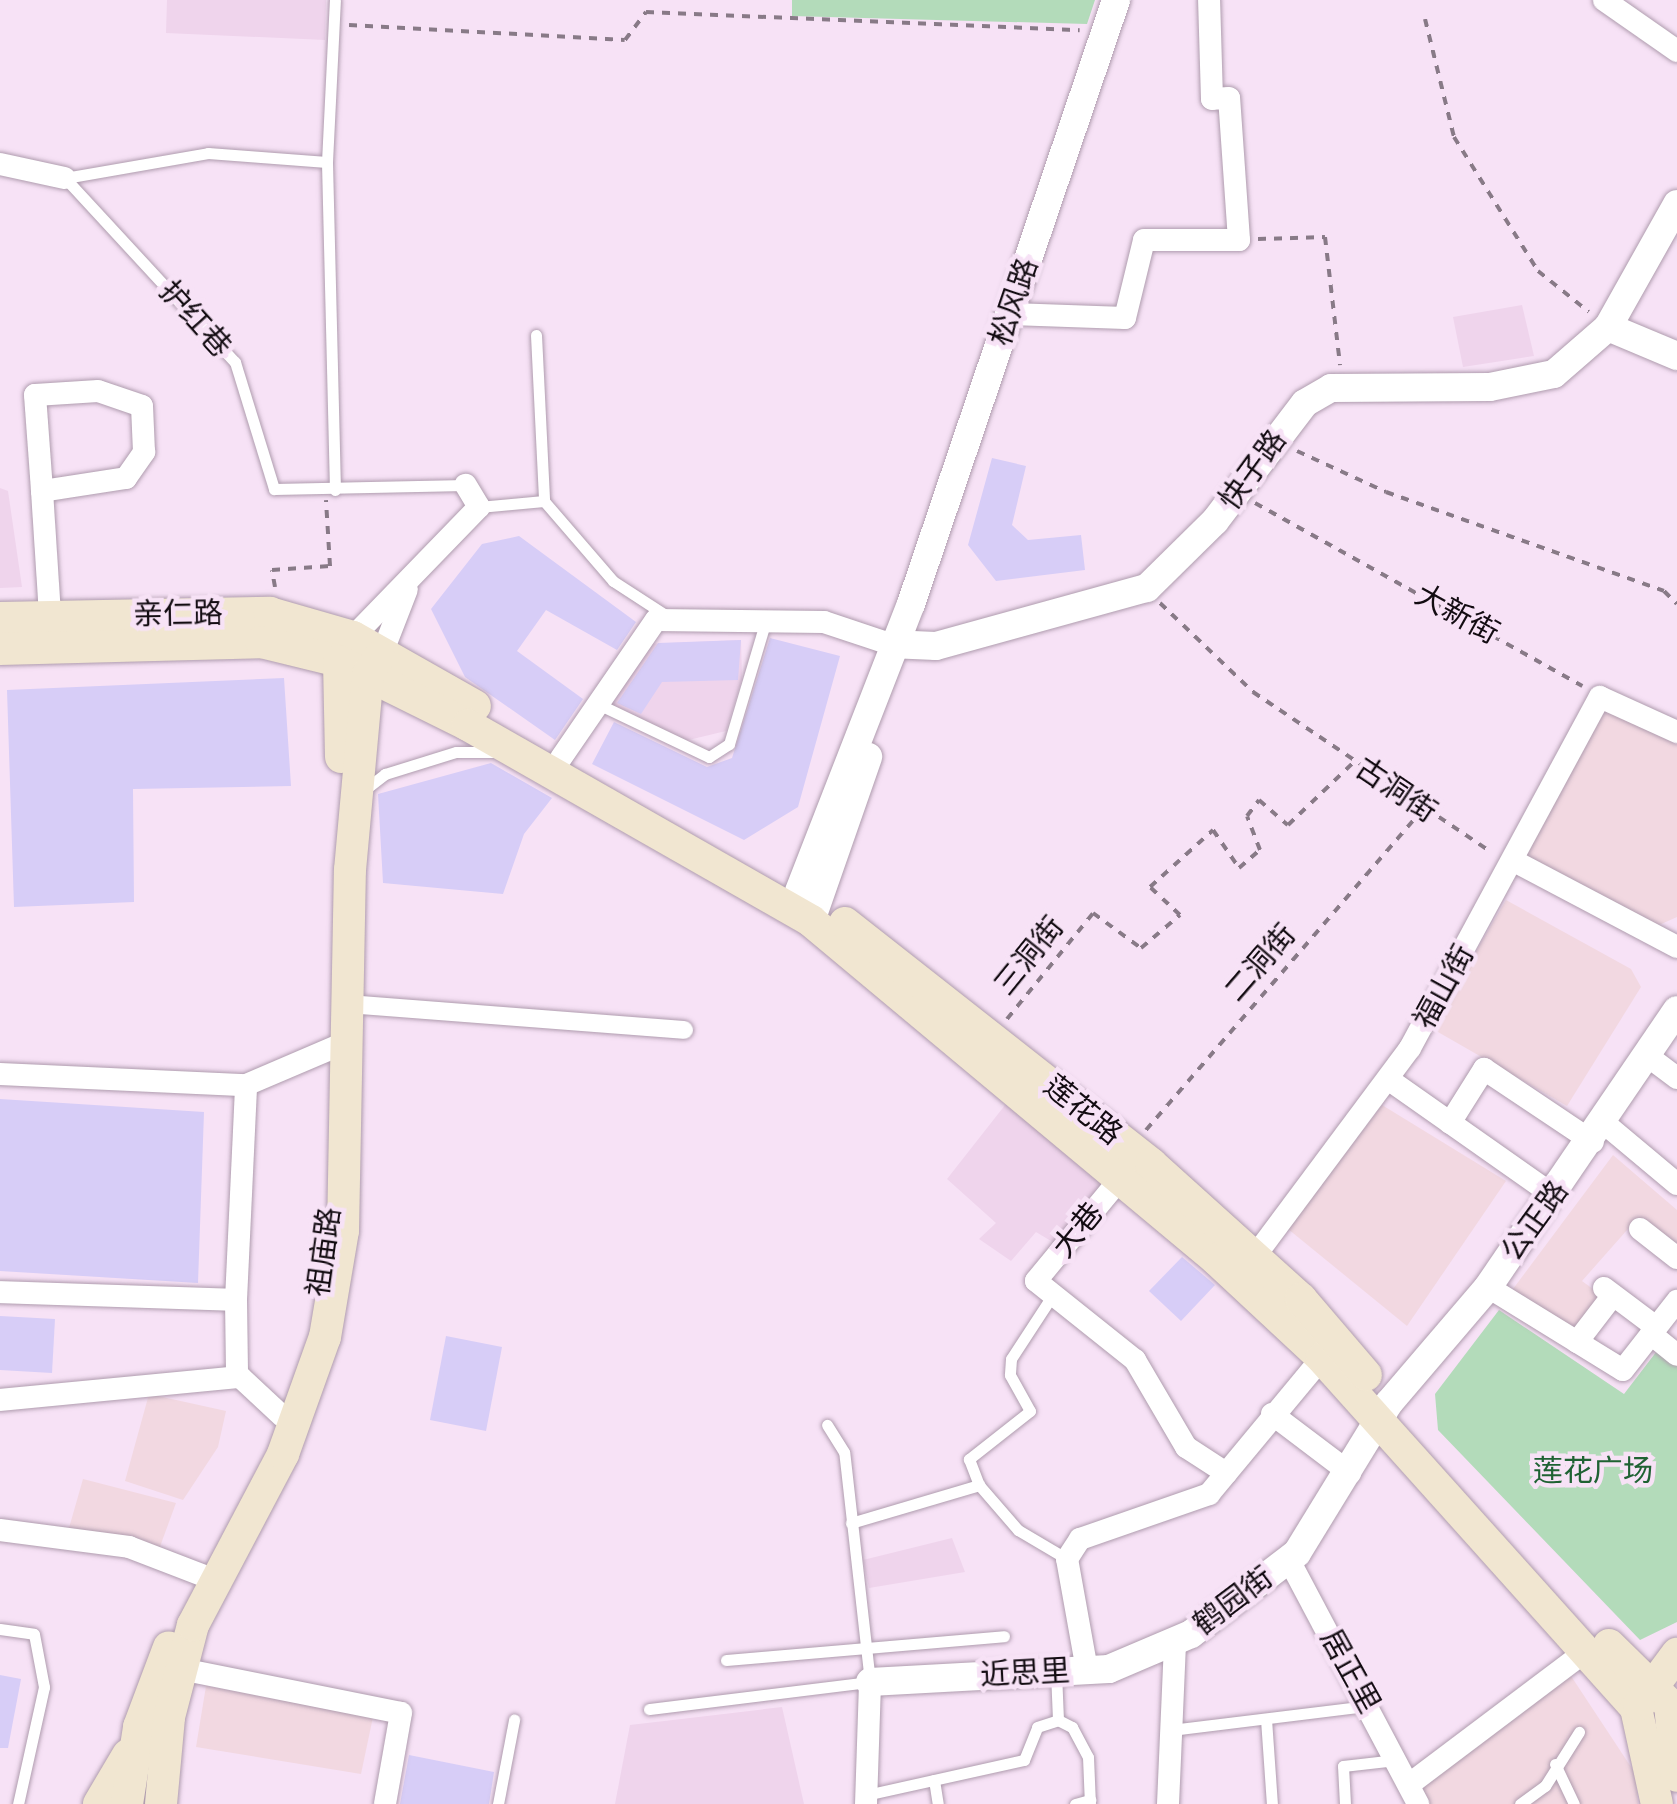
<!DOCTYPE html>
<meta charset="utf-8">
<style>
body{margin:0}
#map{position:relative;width:1677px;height:1804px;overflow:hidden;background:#f7e2f6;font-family:"Work Sans","Noto Sans SC",sans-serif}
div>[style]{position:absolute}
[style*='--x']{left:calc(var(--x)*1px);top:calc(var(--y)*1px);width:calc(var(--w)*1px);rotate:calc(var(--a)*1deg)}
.commercial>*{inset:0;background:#f2d8e1}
.built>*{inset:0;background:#efd4ec}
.green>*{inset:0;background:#b3dbba}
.building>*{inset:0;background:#d7cdf7}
.path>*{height:4px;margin-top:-2px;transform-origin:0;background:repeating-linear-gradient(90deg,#887a87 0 8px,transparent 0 16px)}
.roads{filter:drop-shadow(0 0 2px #af9cae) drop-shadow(0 0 2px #af9cae)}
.service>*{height:11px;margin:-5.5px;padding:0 5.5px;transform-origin:5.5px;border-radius:5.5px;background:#fff}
.pedestrian>*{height:18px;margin:-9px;padding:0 9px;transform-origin:9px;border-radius:9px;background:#fff}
.minor>*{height:22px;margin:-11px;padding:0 11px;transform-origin:11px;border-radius:11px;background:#fff}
.tertiary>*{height:28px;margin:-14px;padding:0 14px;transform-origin:14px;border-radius:14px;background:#fff}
.secondary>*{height:32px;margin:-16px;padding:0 16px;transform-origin:16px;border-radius:16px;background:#f1e6d1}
span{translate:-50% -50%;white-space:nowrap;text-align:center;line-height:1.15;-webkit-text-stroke:9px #f7e2f6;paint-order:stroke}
.street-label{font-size:30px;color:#130c12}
.park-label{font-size:30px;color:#1f6233}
</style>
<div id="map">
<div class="commercial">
<i style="clip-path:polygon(1603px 707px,1677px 745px,1677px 917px,1659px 925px,1523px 859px)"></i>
<i style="clip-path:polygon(1506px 900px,1631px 969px,1641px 987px,1567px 1106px,1431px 1028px)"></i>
<i style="clip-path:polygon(1382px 1105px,1506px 1181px,1407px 1326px,1288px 1229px)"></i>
<i style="clip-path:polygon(1613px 1155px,1677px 1210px,1677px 1251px,1635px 1221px,1582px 1281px,1605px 1298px,1577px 1334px,1510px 1293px)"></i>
<i style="clip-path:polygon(149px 1394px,226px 1411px,218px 1447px,183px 1500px,125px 1481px)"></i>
<i style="clip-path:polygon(83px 1479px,176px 1503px,158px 1552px,69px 1528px)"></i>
<i style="clip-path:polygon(1571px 1676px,1635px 1773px,1638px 1804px,1425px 1804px,1419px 1788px)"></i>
<i style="clip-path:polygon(206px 1686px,373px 1717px,361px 1774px,196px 1747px)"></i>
</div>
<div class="built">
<i style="clip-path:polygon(167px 0,326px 0,325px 40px,166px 33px)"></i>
<i style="clip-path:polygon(1522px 305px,1534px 356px,1463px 367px,1453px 317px)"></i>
<i style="clip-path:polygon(0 488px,8px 491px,22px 587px,0 588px)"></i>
<i style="clip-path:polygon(741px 640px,742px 679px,726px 731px,680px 742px,607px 705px,648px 644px)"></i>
<i style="clip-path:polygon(1009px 1100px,1109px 1182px,1061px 1247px,1036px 1232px,1011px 1261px,979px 1239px,996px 1223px,947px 1179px)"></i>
<i style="clip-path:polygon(952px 1538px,965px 1572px,869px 1588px,863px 1560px)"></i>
<i style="clip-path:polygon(782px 1707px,804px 1804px,615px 1804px,630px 1725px)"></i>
</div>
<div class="green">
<i style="clip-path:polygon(792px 0,1095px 0,1087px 24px,792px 16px)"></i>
<i style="clip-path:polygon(1499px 1310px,1624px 1394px,1660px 1347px,1677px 1361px,1677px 1622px,1640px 1640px,1438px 1430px,1435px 1394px)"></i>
</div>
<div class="building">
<i style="clip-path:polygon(992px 458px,1026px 466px,1012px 525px,1028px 540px,1081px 535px,1085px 570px,996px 581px,968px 545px)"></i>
<i style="clip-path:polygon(519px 536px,636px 622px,617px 650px,546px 610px,517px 651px,583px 699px,555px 740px,465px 677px,431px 609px,482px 544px)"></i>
<i style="clip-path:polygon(770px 638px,840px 656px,798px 807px,744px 840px,592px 764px,614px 722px,707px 767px,732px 758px)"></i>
<i style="clip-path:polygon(741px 640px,738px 680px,662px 682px,641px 714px,617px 703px,658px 643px)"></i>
<i style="clip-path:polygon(284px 678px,291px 786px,133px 789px,134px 902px,14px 907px,7px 690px)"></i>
<i style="clip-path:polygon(491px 763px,552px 798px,524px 834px,503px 894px,383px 883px,378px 794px)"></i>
<i style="clip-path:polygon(0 1099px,204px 1112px,198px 1283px,0 1271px)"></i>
<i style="clip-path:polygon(1182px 1257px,1215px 1285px,1181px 1321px,1149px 1291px)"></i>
<i style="clip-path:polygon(0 1316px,55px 1319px,52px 1373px,0 1370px)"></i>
<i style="clip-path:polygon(446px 1336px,502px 1347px,486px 1431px,430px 1420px)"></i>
<i style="clip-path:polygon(0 1675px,21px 1679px,8px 1748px,0 1748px)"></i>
<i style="clip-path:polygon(409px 1755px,494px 1772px,489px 1804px,400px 1804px)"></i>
</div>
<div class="path">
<i style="--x:1425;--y:19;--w:122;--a:76.2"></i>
<i style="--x:1454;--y:137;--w:158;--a:57.9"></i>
<i style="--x:1538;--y:271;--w:65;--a:38.8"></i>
<i style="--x:349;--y:25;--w:276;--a:3.1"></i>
<i style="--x:625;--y:40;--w:35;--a:-53"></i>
<i style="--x:646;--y:12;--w:434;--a:2.4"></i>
<i style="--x:1258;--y:239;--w:67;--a:-1.7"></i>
<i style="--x:1325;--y:237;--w:129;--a:83.3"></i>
<i style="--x:1297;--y:451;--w:98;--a:24.7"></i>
<i style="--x:1386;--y:492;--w:295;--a:19.6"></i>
<i style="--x:1664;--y:591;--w:18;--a:45"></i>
<i style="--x:1255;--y:503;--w:375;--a:29.2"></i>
<i style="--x:275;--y:587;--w:17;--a:-100"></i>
<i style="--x:272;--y:570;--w:58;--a:-3.9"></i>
<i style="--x:330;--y:566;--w:66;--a:-93.5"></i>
<i style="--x:1160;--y:603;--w:129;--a:43.7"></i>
<i style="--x:1253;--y:692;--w:287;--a:33.9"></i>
<i style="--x:1007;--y:1019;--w:136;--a:-50.9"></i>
<i style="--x:1093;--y:913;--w:59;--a:36.1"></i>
<i style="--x:1141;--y:948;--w:51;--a:-40.2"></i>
<i style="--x:1180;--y:915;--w:41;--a:-137"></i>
<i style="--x:1150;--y:887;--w:85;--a:-42.1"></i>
<i style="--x:1213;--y:830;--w:46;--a:55.6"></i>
<i style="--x:1239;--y:868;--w:28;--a:-41"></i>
<i style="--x:1260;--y:850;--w:36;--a:-111"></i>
<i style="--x:1247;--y:816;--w:20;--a:-53"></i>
<i style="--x:1259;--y:800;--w:38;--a:41"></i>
<i style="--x:1288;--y:825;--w:91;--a:-43.7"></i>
<i style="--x:1146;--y:1130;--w:425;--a:-49.2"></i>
</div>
<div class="roads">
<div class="service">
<i style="--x:65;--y:178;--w:251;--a:47.3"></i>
<i style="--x:235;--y:362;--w:133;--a:72.9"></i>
<i style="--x:274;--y:489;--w:192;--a:-1.2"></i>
<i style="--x:65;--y:178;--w:145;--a:-9.9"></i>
<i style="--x:208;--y:153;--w:119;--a:4.3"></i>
<i style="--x:536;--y:335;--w:166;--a:87.2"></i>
<i style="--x:335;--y:490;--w:328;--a:-91.4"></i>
<i style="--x:327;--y:162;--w:162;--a:-87.2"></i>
<i style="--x:479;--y:507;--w:65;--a:-5.3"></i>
<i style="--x:544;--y:501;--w:106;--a:49.2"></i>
<i style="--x:613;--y:581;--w:64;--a:32.9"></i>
<i style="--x:598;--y:704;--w:123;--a:25.5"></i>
<i style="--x:709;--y:757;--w:24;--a:-33"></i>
<i style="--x:729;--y:744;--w:129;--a:-73.4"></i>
<i style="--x:367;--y:788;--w:23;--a:-38"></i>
<i style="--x:385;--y:774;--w:74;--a:-17.2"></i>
<i style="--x:456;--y:752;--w:39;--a:0"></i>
<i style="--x:1052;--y:1296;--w:75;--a:123.1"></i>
<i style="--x:1011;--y:1359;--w:16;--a:94"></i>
<i style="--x:1010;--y:1375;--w:41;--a:60.9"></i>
<i style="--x:1030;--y:1411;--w:78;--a:141.8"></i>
<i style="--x:969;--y:1459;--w:28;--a:69"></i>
<i style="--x:979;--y:1485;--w:60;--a:49.1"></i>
<i style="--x:1018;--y:1530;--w:57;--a:30.6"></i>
<i style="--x:851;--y:1523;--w:134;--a:-16.5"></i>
<i style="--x:0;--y:1629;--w:34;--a:8"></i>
<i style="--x:34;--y:1634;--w:54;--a:79.3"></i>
<i style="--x:44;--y:1687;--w:120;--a:102.5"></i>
<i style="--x:726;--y:1660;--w:279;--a:-4.9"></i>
<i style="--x:1056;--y:1672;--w:48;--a:87.6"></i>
<i style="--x:1058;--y:1720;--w:16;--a:27"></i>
<i style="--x:1072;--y:1727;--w:34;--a:62"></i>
<i style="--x:1088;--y:1757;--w:47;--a:87.6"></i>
<i style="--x:649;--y:1709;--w:223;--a:-7"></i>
<i style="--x:870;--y:1682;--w:231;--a:-96.4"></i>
<i style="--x:844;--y:1452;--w:32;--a:-122"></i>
<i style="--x:1266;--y:1719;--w:85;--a:86"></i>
<i style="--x:1171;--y:1730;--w:196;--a:-7"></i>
<i style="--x:1555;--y:1764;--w:44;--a:64.6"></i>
<i style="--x:934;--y:1780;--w:24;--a:81"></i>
<i style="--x:866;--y:1795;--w:162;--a:-12.5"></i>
<i style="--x:1024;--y:1760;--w:35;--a:-68"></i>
<i style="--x:1037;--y:1727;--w:22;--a:-18"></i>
<i style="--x:498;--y:1804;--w:86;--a:-79.2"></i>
<i style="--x:1075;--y:1804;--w:16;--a:-15"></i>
<i style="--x:1345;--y:1804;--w:38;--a:-93"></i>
<i style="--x:1343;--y:1766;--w:53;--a:-6.5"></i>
<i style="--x:1520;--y:1804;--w:31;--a:-36"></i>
<i style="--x:1545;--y:1786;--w:64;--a:-57.8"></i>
</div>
<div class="pedestrian">
<i style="--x:347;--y:1004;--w:338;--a:4.4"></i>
</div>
<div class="minor">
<i style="--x:1604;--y:0;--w:89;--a:34.9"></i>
<i style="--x:0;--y:164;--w:66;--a:12.2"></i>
<i style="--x:1011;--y:314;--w:114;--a:2"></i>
<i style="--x:1125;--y:318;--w:80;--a:-76.3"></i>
<i style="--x:1144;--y:240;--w:95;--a:0"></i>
<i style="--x:1239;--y:240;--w:142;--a:-94"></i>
<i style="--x:1229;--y:98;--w:17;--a:177"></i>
<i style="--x:1212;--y:99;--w:99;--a:-91.7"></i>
<i style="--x:42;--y:491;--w:85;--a:-8.8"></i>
<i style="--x:126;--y:478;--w:32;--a:-55"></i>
<i style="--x:144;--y:452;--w:46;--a:-92.5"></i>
<i style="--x:142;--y:406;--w:46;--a:-161.2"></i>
<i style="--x:98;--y:391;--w:63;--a:176.4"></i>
<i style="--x:35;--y:395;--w:96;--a:85.8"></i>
<i style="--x:42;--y:491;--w:125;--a:86.3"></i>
<i style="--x:353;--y:637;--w:181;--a:-45.9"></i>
<i style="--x:479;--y:507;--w:26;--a:-121"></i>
<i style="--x:383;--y:651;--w:66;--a:-68.8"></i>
<i style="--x:561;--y:758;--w:168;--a:-55.5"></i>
<i style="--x:656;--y:620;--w:168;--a:0.7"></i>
<i style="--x:824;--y:622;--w:70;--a:18.4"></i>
<i style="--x:1514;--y:861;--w:184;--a:27.8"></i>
<i style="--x:1649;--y:1057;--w:35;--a:37"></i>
<i style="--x:0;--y:1074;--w:246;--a:2.6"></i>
<i style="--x:246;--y:1085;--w:97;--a:-23.1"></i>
<i style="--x:1388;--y:1079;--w:202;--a:35.1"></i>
<i style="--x:1450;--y:1123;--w:64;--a:-57.8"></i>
<i style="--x:1484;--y:1069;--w:131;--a:33.8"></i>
<i style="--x:1604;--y:1123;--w:95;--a:39.9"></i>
<i style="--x:1120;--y:1179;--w:132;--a:129.5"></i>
<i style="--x:1036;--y:1281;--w:127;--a:38.6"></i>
<i style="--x:1135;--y:1360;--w:101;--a:59.6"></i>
<i style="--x:1186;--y:1447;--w:48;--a:33"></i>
<i style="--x:1640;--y:1229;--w:47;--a:38.1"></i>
<i style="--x:1255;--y:1256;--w:259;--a:-53.3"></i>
<i style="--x:1410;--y:1048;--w:399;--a:-61.6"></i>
<i style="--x:1600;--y:697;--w:85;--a:24.4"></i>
<i style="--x:1488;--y:1287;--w:158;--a:31.6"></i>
<i style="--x:1623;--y:1370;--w:88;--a:-52"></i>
<i style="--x:1604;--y:1288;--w:65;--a:36.9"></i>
<i style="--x:0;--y:1292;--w:236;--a:1.9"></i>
<i style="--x:236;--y:1300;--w:74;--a:89.2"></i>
<i style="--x:237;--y:1374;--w:62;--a:43"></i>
<i style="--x:236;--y:1300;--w:215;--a:-87.3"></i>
<i style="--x:1651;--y:1334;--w:33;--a:39"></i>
<i style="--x:1577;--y:1342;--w:59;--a:-52.5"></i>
<i style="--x:0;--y:1400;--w:241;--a:-5.5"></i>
<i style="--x:1272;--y:1414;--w:98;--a:37.1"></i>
<i style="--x:0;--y:1530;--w:130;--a:7.5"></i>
<i style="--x:129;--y:1547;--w:78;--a:21"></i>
<i style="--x:1289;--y:1560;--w:276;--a:62.1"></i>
<i style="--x:181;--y:1669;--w:224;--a:11.3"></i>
<i style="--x:401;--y:1713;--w:92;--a:100"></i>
<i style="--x:1087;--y:1670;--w:113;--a:-100.2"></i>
<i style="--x:1067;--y:1559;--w:24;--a:-57"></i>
<i style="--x:1080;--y:1539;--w:137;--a:-19.2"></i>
<i style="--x:1209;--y:1494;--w:177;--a:-50.3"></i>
<i style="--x:1411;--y:1783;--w:219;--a:-37"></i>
<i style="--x:866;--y:1804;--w:122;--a:-88.1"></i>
<i style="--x:1168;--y:1804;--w:163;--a:-87.5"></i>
</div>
<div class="tertiary">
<i style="--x:1608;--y:327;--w:75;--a:22.8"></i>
<i style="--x:890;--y:644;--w:46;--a:2.5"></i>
<i style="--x:936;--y:646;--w:219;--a:-15.4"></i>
<i style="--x:1147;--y:588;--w:95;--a:-44.6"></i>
<i style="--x:1215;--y:521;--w:148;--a:-52.7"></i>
<i style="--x:1305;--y:403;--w:30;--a:-30"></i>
<i style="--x:1331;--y:388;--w:159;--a:-0.4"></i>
<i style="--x:1490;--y:387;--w:65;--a:-11.5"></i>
<i style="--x:1554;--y:374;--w:72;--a:-41"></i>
<i style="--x:1608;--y:327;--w:141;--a:-60.7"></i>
<i style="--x:799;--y:891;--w:308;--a:-68.7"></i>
<i style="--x:911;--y:604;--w:638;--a:-71.25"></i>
<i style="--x:811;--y:921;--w:174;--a:-70.8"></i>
<i style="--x:870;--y:1682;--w:239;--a:-3.1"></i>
<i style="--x:1109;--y:1669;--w:89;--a:-23.1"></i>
<i style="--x:1191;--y:1634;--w:133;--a:-37.4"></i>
<i style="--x:1297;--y:1553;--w:176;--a:-58.5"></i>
<i style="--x:1389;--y:1403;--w:153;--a:-49.5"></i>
<i style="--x:1488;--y:1287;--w:335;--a:-55.7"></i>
</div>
<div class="secondary">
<i style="--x:0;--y:618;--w:270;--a:-1.1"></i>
<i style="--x:270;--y:613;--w:86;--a:16.1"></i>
<i style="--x:353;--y:637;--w:140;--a:29.5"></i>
<i style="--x:0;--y:649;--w:261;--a:-1.5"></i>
<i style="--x:261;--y:642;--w:80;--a:13.7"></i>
<i style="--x:339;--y:661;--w:144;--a:26.4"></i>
<i style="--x:468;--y:725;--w:395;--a:29.7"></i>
<i style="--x:811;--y:921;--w:528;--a:39.85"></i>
<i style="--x:1216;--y:1259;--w:145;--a:43"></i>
<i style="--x:1322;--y:1358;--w:470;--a:48.1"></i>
<i style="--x:1636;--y:1708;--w:98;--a:77.7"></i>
<i style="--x:339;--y:661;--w:96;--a:88.8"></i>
<i style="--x:845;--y:923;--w:390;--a:38.2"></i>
<i style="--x:1151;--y:1164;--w:202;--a:42"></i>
<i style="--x:1301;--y:1299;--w:100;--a:49.5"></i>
<i style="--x:1609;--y:1645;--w:86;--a:44.5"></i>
<i style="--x:1639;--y:1705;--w:64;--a:-53.3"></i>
<i style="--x:1670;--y:1705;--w:71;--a:84.4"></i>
<i style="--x:99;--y:1804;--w:57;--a:-59.4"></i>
<i style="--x:127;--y:1804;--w:78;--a:-81.1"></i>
<i style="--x:139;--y:1727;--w:85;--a:-69.4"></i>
<i style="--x:161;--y:1804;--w:87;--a:-84.7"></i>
<i style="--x:169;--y:1717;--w:95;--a:-75.4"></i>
<i style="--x:193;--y:1625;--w:193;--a:-62.2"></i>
<i style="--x:283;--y:1454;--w:124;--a:-70.3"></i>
<i style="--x:325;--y:1337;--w:108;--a:-80.4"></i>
<i style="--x:343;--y:1231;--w:361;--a:-88.9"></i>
<i style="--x:350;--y:870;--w:197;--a:-84.8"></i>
<i style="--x:368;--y:674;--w:20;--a:-57"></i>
</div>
</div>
<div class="street-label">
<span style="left:1014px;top:302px;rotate:-71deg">松风路</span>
<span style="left:195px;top:319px;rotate:48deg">护红巷</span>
<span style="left:1253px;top:470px;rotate:-54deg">快子路</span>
<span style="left:178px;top:614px;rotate:-1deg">亲仁路</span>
<span style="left:1457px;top:614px;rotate:29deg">大新街</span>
<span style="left:1396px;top:790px;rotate:34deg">古洞街</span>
<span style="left:1029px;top:956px;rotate:-51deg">三洞街</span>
<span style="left:1260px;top:963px;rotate:-49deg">二洞街</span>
<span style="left:1444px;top:987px;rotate:-61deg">福山街</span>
<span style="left:1083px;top:1110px;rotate:39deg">莲花路</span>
<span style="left:1535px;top:1221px;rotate:-54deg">公正路</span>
<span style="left:1078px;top:1230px;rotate:-51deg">大巷</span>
<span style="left:324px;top:1252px;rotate:-82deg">祖庙路</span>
<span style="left:1233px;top:1601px;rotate:-37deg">鹤园街</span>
<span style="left:1350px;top:1671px;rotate:61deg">居正里</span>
<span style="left:1025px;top:1673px;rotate:-3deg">近思里</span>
</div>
<div class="park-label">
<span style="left:1593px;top:1471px">莲花广场</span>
</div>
</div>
